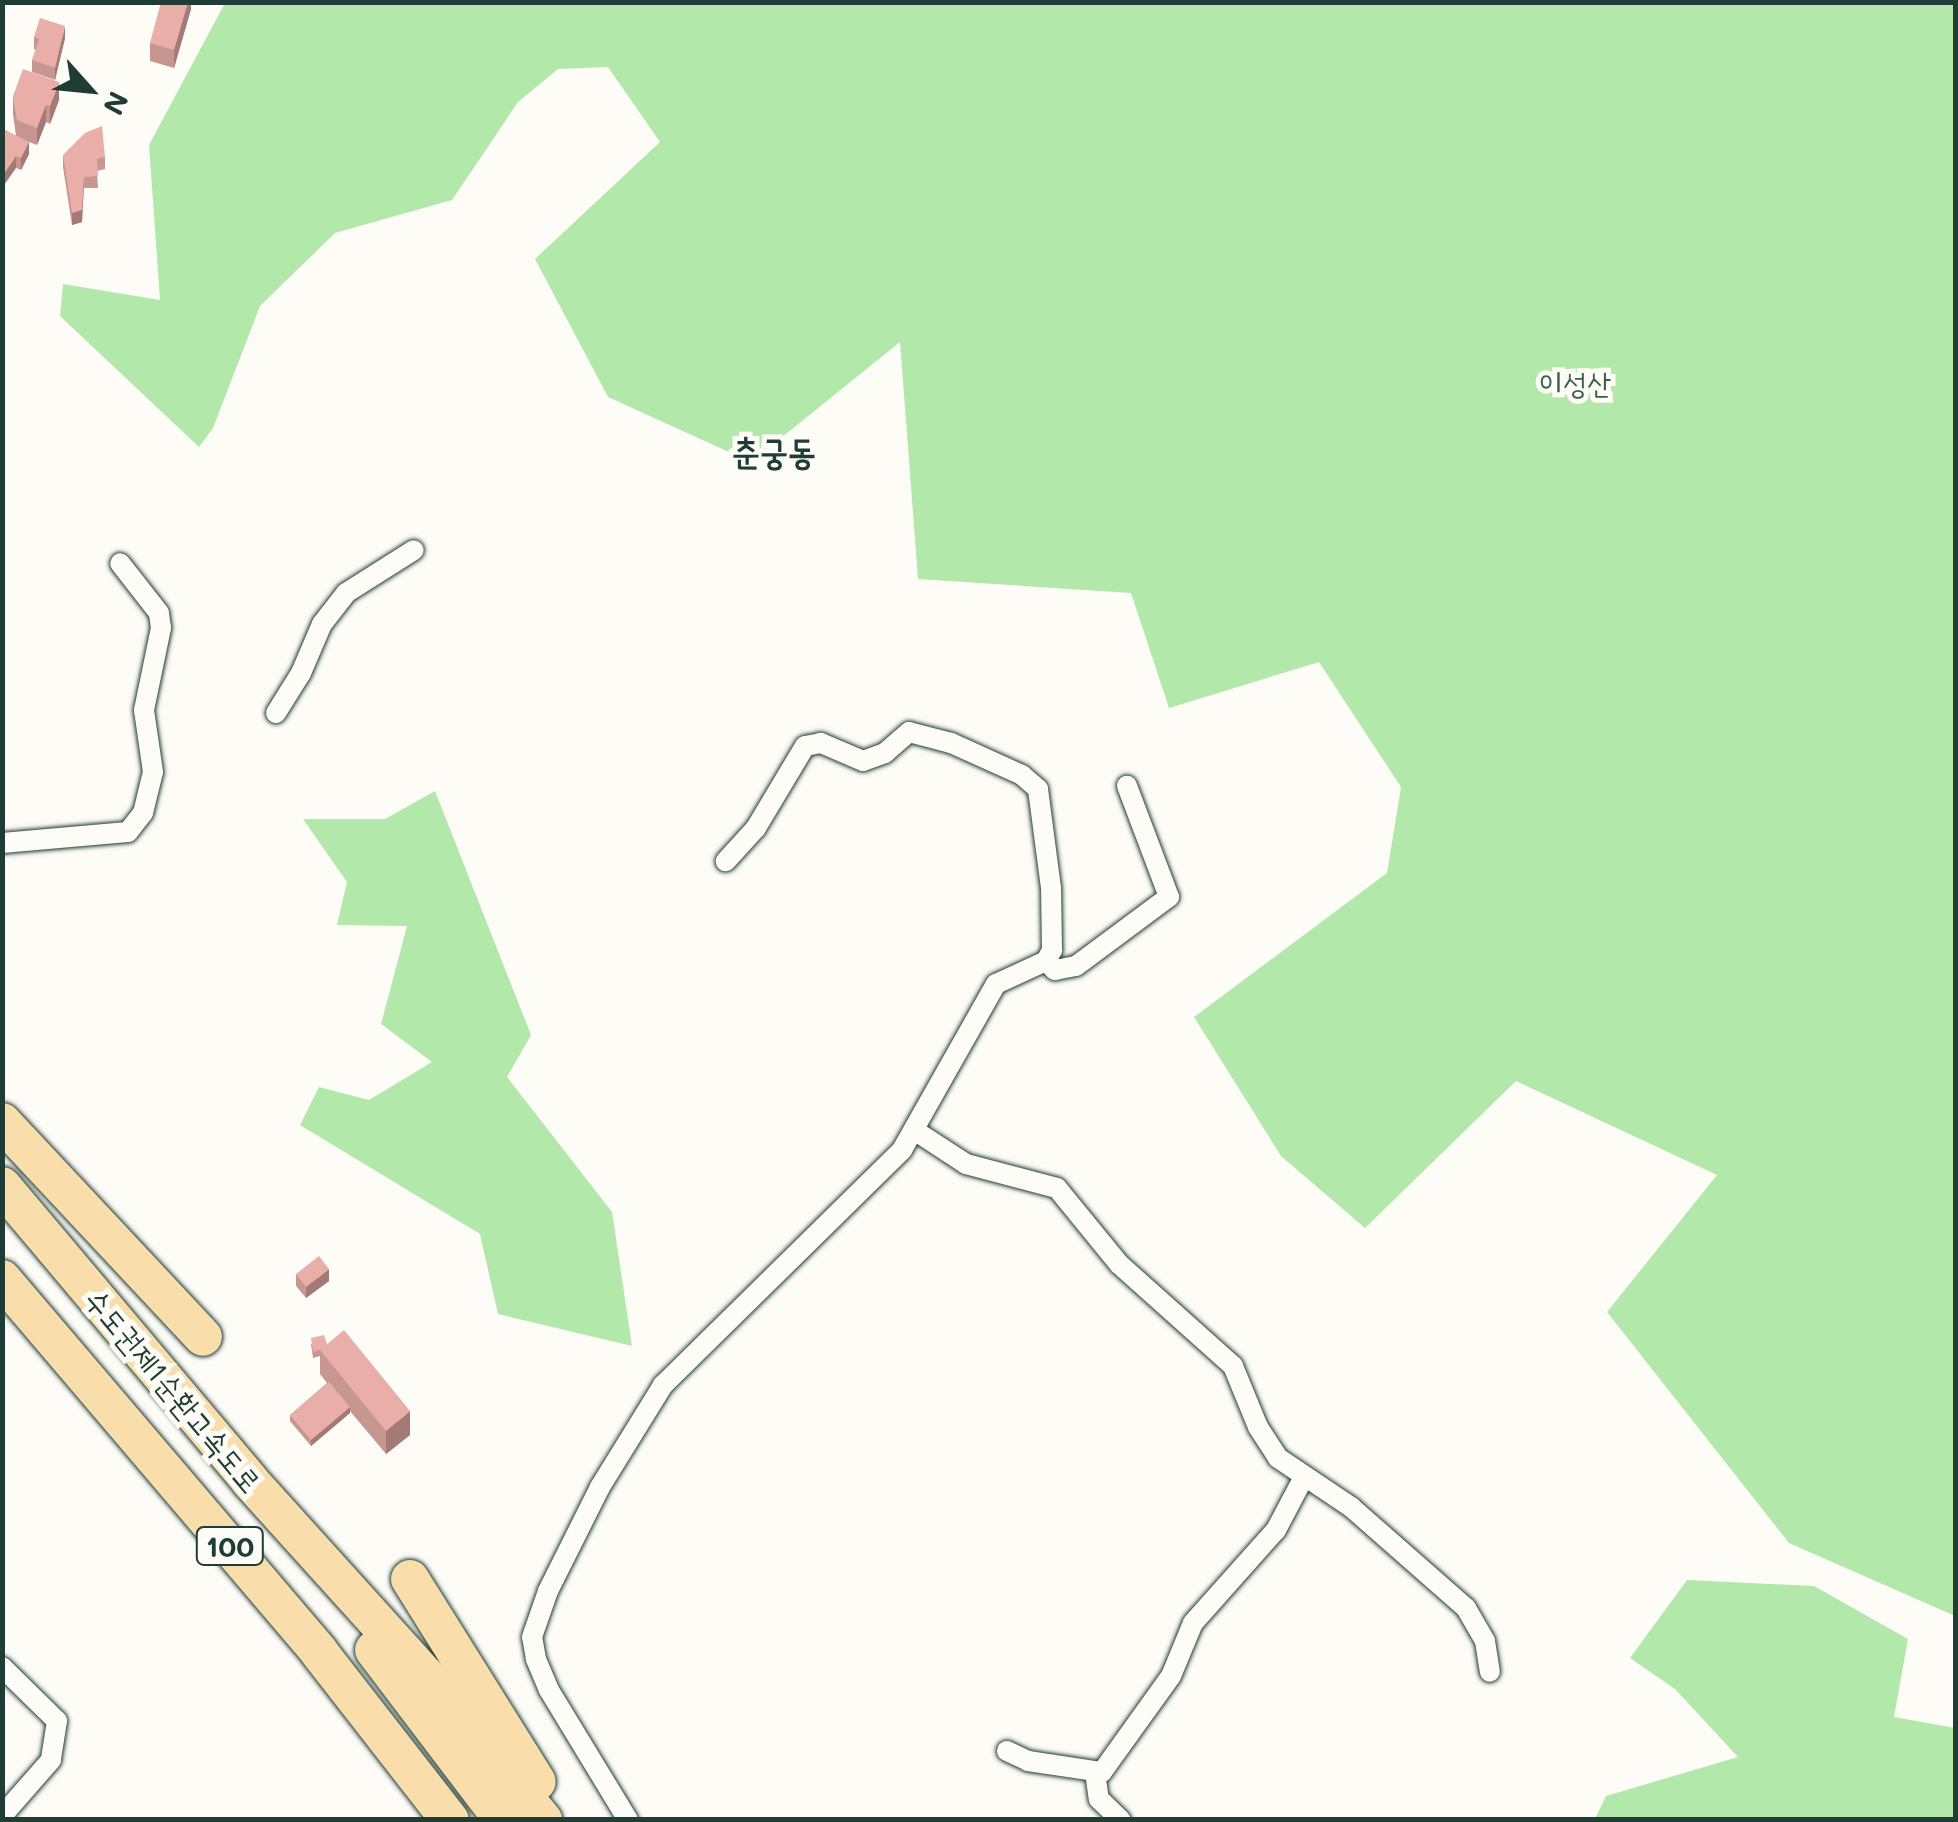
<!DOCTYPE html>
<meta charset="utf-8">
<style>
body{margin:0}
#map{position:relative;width:1958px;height:1822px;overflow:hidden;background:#fdfcf7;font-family:Mali,"Poor Story",sans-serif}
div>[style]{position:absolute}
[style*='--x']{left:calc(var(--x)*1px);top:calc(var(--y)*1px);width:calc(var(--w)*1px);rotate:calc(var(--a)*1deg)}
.green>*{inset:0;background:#b2e8aa}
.roads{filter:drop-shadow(0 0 2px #1f3d34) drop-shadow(0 0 2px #1f3d34)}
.street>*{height:20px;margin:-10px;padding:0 10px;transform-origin:10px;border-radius:10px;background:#fdfcf7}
.highway>*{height:38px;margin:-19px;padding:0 19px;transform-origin:19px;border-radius:19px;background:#f9deab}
.wall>*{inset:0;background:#c89690}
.shaded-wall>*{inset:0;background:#a37a75}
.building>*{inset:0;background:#e9aea7}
span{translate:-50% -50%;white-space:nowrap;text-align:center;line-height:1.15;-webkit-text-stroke:10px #fdfcf7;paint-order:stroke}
.shield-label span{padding:2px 8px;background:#fdfcf7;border:2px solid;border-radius:8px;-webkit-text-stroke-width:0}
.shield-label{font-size:28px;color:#1f3d34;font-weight:700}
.park-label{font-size:30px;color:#3c5f4c}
.street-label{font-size:30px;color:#1f3d34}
.quarter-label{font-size:35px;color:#1f3d34;font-weight:700}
.frame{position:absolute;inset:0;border:5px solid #1f3d34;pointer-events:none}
.north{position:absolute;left:40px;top:40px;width:100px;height:100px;-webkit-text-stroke:8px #fdfcf7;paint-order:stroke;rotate:117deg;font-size:28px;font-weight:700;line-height:40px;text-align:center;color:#1f3d34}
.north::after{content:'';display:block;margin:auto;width:35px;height:45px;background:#1f3d34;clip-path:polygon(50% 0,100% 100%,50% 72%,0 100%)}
</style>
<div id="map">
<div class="green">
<i style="clip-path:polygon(225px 3px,1955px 3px,1955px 1616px,1789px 1543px,1607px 1312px,1717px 1175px,1516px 1081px,1365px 1228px,1281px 1156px,1194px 1017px,1387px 873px,1401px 787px,1319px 662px,1169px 708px,1131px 593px,918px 579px,900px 342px,751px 462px,608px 397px,535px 259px,660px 142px,608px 67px,558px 69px,518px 102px,452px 200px,335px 233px,260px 306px,213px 428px,199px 447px,60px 316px,63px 284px,160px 300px,149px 145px)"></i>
<i style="clip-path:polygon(435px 791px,531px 1035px,507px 1077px,612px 1212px,632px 1346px,498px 1314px,480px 1234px,300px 1125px,319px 1087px,369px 1100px,432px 1062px,381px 1024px,407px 926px,337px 925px,347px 882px,303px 819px,385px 819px)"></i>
<i style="clip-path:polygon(1687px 1580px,1814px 1586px,1908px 1639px,1894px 1717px,1955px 1728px,1955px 1819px,1595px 1819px,1606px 1796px,1738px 1757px,1675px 1689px,1630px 1658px)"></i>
</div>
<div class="roads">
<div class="street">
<i style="--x:276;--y:713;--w:47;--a:-58"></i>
<i style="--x:301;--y:673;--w:53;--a:-66.8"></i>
<i style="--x:322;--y:624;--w:39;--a:-52"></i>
<i style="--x:346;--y:593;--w:80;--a:-32.3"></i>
<i style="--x:2;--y:843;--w:126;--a:-5"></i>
<i style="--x:128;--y:832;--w:24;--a:-52"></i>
<i style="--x:143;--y:813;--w:42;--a:-76.3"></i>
<i style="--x:153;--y:772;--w:63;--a:-98.3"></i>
<i style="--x:144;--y:710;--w:84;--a:-78.3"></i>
<i style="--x:161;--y:628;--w:15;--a:-98"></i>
<i style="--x:159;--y:613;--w:63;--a:-128"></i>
<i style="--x:1046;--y:961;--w:13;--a:45"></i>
<i style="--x:1055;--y:970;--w:21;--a:-11"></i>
<i style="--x:1076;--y:966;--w:116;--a:-36.6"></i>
<i style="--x:1169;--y:897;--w:119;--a:-110.7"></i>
<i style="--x:914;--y:1130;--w:62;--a:33.2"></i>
<i style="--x:966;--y:1164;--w:94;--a:14.8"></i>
<i style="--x:1057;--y:1188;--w:98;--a:50.8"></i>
<i style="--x:1119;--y:1264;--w:153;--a:41.8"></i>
<i style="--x:1233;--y:1366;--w:66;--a:67.7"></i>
<i style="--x:1258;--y:1427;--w:37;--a:57"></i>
<i style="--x:1278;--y:1458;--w:88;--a:33.9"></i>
<i style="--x:1351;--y:1507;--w:153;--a:41.3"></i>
<i style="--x:1466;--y:1608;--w:38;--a:60"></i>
<i style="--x:1485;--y:1641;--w:31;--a:81"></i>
<i style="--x:2;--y:1667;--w:77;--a:44.5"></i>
<i style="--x:57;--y:1721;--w:39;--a:99"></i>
<i style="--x:51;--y:1760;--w:74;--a:131.2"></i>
<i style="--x:1007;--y:1751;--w:23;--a:25"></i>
<i style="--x:1028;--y:1761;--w:75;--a:8.5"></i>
<i style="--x:1102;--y:1772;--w:118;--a:-54.3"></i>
<i style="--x:1171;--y:1676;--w:57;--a:-67.5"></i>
<i style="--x:1193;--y:1623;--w:125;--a:-48.3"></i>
<i style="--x:1276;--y:1530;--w:60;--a:-62.2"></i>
<i style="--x:1095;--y:1772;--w:27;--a:82"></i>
<i style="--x:1099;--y:1799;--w:30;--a:44"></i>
<i style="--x:628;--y:1820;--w:152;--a:-121.3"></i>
<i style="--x:549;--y:1690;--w:34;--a:-113"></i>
<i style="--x:536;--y:1659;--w:22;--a:-100"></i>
<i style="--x:532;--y:1637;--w:49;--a:-70.8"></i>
<i style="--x:548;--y:1591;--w:116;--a:-63.4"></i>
<i style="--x:600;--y:1487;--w:120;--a:-58.3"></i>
<i style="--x:663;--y:1385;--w:335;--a:-44.5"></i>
<i style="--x:902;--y:1150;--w:191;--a:-60.5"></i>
<i style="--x:996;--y:984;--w:55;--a:-24.7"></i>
<i style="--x:1046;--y:961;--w:13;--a:-61"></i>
<i style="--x:1052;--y:950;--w:62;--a:-90.9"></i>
<i style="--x:1051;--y:888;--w:100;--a:-97.5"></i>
<i style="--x:1038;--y:789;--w:21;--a:-139"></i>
<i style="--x:1022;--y:775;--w:78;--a:-155.7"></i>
<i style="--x:951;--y:743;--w:43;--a:-165.3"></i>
<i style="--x:909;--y:732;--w:32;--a:139"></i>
<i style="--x:885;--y:753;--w:23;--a:160"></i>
<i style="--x:863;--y:761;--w:46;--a:-156.8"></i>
<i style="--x:821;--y:743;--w:16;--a:169"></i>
<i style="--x:805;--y:746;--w:96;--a:120.9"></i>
<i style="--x:756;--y:828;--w:45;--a:132.3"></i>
</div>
<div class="highway">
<i style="--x:2;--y:1122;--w:294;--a:46.9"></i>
<i style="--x:2;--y:1186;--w:385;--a:49.9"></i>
<i style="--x:250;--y:1481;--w:263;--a:47.9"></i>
<i style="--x:426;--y:1676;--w:186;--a:50.9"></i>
<i style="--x:2;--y:1279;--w:490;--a:49.6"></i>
<i style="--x:319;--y:1652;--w:213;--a:52.1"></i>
<i style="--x:410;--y:1579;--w:239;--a:58"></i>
<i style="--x:374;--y:1650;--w:213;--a:52.8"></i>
</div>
</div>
<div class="wall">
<i style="clip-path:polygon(191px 2px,191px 9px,174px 68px,150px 61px,150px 43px)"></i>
<i style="clip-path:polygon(34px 37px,65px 38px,55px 80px,32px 72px,32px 60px,36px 50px,34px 49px)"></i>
<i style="clip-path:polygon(13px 96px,59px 100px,50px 124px,46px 122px,37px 145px,29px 142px,29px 154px,21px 170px,16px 168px,5px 130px,16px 136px,13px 114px)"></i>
<i style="clip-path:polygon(63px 155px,105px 157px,105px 169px,97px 171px,98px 188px,84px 188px,82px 222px,72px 225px,63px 167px)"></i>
<i style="clip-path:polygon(296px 1274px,329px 1281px,306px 1298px,296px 1286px)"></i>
<i style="clip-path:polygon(311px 1344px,327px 1344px,410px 1435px,386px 1454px,350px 1411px,350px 1413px,311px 1446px,290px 1421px,290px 1415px,327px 1383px,320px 1374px,320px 1356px,313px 1358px)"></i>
</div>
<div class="shaded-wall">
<i style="clip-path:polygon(188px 2px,191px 2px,191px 9px,174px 68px,174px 50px)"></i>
<i style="clip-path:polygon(65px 26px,65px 38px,55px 80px,55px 68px)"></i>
<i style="clip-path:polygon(59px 82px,59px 100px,50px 124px,50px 106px)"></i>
<i style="clip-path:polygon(46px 105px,46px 122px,37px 145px,37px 128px)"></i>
<i style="clip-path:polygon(29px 142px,29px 154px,21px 170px,21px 158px)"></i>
<i style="clip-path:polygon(16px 156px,16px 168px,2px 188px,2px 176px)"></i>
<i style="clip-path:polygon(84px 177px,82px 222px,72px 225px,72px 213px)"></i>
<i style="clip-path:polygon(329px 1269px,329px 1281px,306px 1298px,306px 1287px)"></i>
<i style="clip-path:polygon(350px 1407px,350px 1413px,311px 1446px,311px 1440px)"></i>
<i style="clip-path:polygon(410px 1411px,410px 1435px,386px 1454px,386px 1431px)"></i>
</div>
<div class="building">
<i style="clip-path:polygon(161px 2px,188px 2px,174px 50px,150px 43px)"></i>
<i style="clip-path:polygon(40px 18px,65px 26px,55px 68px,32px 60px,39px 39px,34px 37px)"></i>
<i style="clip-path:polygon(23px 69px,59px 82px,50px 106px,46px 105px,37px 128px,17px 120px,13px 96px)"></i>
<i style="clip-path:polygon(2px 102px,5px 102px,5px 130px,29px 142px,21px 158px,16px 156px,2px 176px)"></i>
<i style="clip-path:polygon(102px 126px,105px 157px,97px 159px,98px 176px,84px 177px,82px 210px,72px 213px,63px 155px,85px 133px)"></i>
<i style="clip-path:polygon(319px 1256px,329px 1269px,306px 1287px,296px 1274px)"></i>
<i style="clip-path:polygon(344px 1330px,410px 1411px,386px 1431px,320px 1350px)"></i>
<i style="clip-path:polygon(324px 1335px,327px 1344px,320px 1350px,313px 1352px,311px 1338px)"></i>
<i style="clip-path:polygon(329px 1382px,350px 1407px,311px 1440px,290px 1415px)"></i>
</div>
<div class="shield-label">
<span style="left:230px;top:1546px">100</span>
</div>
<div class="park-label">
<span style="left:1575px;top:382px">이성산</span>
</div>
<div class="street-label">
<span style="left:174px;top:1390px;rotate:50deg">수도권제1순환고속도로</span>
</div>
<div class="quarter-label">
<span style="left:774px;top:450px">춘궁동</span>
</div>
<div class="frame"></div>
<div class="north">N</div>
</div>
